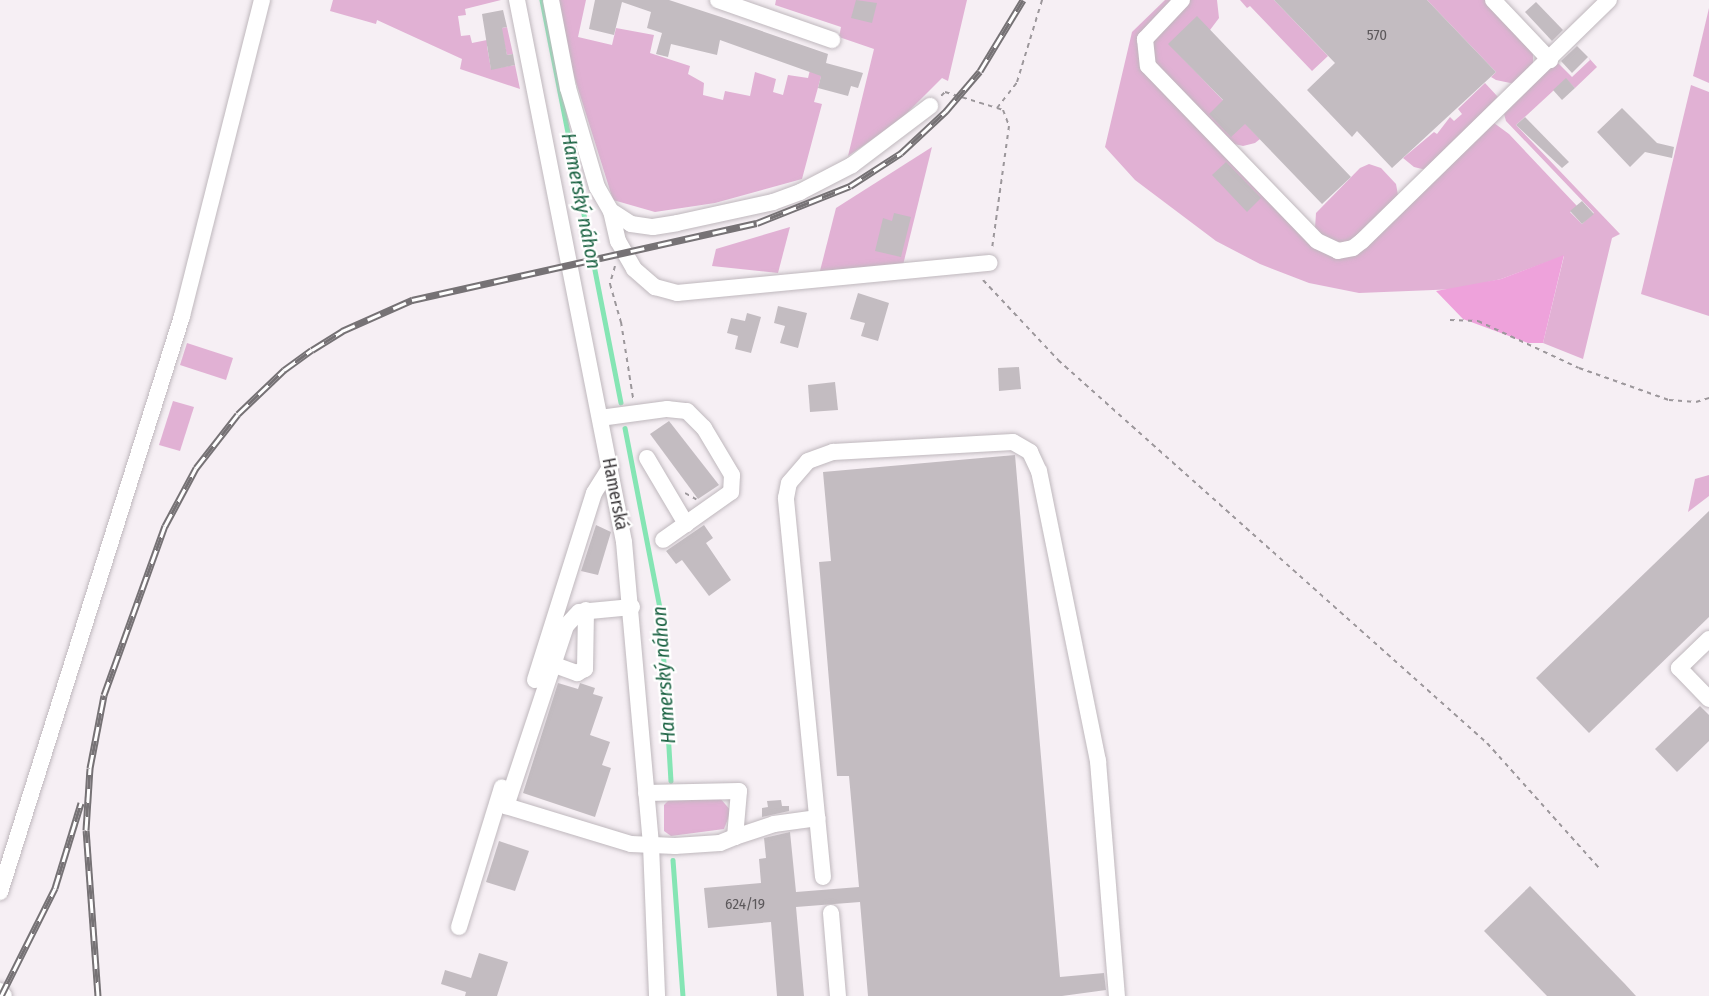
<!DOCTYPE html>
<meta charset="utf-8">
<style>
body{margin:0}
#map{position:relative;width:1709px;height:996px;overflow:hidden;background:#f6eff4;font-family:"Fira Sans Condensed",sans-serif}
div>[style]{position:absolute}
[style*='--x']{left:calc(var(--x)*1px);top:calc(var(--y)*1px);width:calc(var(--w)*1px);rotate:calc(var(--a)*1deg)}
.green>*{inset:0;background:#e1b1d4}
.forest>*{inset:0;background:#eea2db}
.stream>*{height:4.5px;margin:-2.25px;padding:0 2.25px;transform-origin:2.25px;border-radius:2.25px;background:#85e5b4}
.building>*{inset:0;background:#c3bcc1}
.path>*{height:2px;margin-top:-1px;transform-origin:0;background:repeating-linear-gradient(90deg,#9c979b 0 4.5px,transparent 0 9px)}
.roads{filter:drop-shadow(0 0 2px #bfb8bd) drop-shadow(0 0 2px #bfb8bd)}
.minor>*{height:16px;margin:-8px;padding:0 8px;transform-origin:8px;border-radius:8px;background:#fff}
.rail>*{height:7px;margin-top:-3.5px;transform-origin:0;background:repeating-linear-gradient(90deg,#fff 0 14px,#767275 0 28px);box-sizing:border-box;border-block:2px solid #767275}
span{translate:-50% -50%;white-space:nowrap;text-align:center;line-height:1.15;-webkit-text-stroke:4.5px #fff;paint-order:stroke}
.number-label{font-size:15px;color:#5c585b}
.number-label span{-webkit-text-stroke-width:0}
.street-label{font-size:18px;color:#3a3739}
.water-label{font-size:20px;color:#1a6242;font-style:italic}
</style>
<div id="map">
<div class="green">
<i style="clip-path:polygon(333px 0,501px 0,465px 9px,466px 15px,458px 16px,461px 36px,470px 35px,472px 43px,487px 40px,486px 32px,507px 27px,513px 54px,507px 55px,504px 43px,487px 46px,491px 69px,515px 65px,520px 89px,460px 69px,462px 59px,377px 20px,376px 24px,330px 11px)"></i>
<i style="clip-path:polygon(558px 0,586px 0,578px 37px,612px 45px,616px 28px,654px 35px,650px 53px,690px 66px,688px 74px,704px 83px,703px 95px,723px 100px,725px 91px,750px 96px,755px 72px,776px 79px,773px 92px,783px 95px,788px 75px,808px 78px,810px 70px,822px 73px,814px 102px,822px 104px,802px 179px,715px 203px,655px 212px,613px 200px,565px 47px)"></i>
<i style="clip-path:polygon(776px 0,967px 0,948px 81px,942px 78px,898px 122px,848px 156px,874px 49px,839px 37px,841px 27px,775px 5px)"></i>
<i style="clip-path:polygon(1165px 0,1177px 0,1139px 49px,1333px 255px,1494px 123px,1509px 134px,1577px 206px,1570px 212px,1582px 224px,1594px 213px,1506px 121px,1504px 114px,1556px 61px,1572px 77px,1590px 60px,1588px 57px,1597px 67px,1575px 88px,1566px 79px,1516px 125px,1620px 234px,1612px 238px,1583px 359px,1543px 343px,1564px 256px,1501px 279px,1458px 289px,1359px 293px,1309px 283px,1260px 264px,1216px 241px,1135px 180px,1105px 147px,1132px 32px)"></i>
<i style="clip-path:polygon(1189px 0,1217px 0,1219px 18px,1210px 30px,1169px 44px,1260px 139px,1255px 143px,1243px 146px,1230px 143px,1154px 65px,1148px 43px)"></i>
<i style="clip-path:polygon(1240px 0,1274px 0,1328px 56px,1312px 71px,1250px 6px,1247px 8px)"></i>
<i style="clip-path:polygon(1427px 0,1487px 0,1533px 54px,1533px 66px,1515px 84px,1496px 80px,1491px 77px,1496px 72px)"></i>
<i style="clip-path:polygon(1709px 8px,1709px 83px,1693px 76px)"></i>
<i style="clip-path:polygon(1485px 83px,1498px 97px,1426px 170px,1414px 167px,1403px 158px,1434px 132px,1437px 134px,1450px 117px,1454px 121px,1462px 114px,1458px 109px)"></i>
<i style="clip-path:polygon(1691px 85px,1709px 92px,1709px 316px,1641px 294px)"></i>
<i style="clip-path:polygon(932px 147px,903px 265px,820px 271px,836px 208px)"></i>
<i style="clip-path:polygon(1369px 164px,1381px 168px,1396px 184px,1398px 195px,1358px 240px,1330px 246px,1315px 228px,1316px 213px,1360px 168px)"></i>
<i style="clip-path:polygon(790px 227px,778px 273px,712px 266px,716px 249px)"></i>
<i style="clip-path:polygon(187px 343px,233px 358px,226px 380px,180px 365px)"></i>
<i style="clip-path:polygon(173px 401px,194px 407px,180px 451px,159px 445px)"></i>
<i style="clip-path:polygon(1709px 475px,1709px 496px,1688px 512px,1695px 479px)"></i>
<i style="clip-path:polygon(720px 798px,731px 811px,724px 829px,671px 836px,664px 831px,664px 805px,669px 800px)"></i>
</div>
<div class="forest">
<i style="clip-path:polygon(1564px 255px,1543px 343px,1528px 343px,1463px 319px,1436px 291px,1501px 279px)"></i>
</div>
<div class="stream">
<i style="--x:542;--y:0;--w:410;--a:78.9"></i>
<i style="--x:625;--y:428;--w:188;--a:79"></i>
<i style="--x:661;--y:613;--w:168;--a:86.6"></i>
<i style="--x:673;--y:860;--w:136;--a:85.8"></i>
</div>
<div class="building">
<i style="clip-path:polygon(595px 0,669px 0,721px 17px,828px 54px,826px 63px,863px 73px,858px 88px,851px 86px,848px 96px,818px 88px,821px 76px,720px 40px,717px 55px,671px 44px,668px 57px,656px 54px,662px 33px,647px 28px,651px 12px,622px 2px,614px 35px,589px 29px)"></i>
<i style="clip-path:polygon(856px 0,877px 3px,872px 23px,851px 18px)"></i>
<i style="clip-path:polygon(1274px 0,1427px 0,1496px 72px,1392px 168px,1357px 131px,1352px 137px,1307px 90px,1335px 63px)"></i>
<i style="clip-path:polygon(1536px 2px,1563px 30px,1552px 41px,1525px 12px)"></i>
<i style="clip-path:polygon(503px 10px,507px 27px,502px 28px,507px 55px,513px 54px,515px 65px,491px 70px,482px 14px)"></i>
<i style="clip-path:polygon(1197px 16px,1351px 177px,1322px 204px,1245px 124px,1231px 137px,1209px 114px,1223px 100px,1168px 44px)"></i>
<i style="clip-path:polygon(1577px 46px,1588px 57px,1572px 73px,1561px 61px)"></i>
<i style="clip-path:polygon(1566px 78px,1575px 88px,1562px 100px,1553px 90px)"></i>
<i style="clip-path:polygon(1622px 108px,1657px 143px,1674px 147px,1672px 158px,1645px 152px,1630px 167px,1597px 132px)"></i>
<i style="clip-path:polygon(1525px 117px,1569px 162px,1562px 168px,1516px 125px)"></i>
<i style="clip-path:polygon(1226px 162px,1261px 198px,1247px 212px,1212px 175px)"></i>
<i style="clip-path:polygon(1582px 201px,1594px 214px,1582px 224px,1570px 211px)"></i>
<i style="clip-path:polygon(894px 213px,911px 217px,901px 257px,875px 251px,883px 218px,892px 221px)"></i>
<i style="clip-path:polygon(858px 293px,889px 303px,878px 341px,861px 336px,865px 323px,850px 319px)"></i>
<i style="clip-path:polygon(778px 306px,807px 313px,798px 348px,780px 343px,785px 326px,774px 323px)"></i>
<i style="clip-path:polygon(747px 313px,761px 317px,751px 353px,735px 349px,738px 336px,727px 333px,731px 318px,745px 321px)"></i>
<i style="clip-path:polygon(1019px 367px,1021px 389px,999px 391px,998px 368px)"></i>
<i style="clip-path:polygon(835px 382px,838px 410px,810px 412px,808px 385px)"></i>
<i style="clip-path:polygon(669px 421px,719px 485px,698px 499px,650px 434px)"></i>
<i style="clip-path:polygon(1015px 455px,1060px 977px,1104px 973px,1106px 990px,1062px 996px,868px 996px,860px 902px,796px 907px,804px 996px,777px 996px,771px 922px,708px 928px,704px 888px,761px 883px,759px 859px,766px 858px,764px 838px,790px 832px,796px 892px,859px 887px,849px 776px,837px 776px,819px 562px,831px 561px,823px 472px)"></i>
<i style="clip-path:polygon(1709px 511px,1709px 617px,1589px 733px,1536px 678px)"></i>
<i style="clip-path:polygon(596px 525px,611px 532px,598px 575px,581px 571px)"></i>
<i style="clip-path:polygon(704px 525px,713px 538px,706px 543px,731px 580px,709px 596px,682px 560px,676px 564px,666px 551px)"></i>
<i style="clip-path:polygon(558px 683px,578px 689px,580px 683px,595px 688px,593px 694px,603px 697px,590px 735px,610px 742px,602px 765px,611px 768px,595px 817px,523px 793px)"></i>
<i style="clip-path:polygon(1700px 706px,1709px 715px,1709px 741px,1677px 772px,1655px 749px)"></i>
<i style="clip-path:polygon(781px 800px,782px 806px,789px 806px,789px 811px,762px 817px,762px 808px,768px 807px,767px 801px)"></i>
<i style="clip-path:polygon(499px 841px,529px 851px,515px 891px,486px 882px)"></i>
<i style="clip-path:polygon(1530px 886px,1624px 983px,1636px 996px,1547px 996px,1484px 931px)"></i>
<i style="clip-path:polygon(479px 953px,508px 962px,497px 996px,465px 996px,466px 992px,441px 984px,445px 970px,471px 978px)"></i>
</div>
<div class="path">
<i style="--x:941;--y:96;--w:6;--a:-45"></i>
<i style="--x:945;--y:92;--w:54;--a:17.1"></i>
<i style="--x:997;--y:108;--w:6;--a:18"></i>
<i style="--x:1003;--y:110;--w:17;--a:69"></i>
<i style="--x:1009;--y:126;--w:124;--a:97.9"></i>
<i style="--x:997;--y:108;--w:33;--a:-52"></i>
<i style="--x:1017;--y:82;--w:86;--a:-73"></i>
<i style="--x:615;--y:266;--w:19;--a:106"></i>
<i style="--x:610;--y:284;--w:40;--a:74"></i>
<i style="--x:621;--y:322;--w:77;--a:81"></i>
<i style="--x:983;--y:280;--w:110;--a:46.8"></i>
<i style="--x:1058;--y:360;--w:575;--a:41.76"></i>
<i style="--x:1487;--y:743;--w:168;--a:48.1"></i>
<i style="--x:1450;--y:320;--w:28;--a:2"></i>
<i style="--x:1478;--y:321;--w:111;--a:25"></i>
<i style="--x:1579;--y:368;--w:96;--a:19.6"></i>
<i style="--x:1669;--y:400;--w:27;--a:4"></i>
<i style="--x:1696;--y:402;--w:14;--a:-17"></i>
<i style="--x:685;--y:493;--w:13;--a:29"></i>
</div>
<div class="roads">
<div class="minor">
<i style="--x:517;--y:0;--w:552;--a:78.83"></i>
<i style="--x:624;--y:542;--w:304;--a:84.9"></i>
<i style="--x:651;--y:845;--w:151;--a:87.7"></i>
<i style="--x:551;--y:0;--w:90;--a:79.1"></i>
<i style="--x:568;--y:88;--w:103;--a:73.7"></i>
<i style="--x:597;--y:187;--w:28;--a:60"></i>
<i style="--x:611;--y:211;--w:24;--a:33"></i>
<i style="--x:631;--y:224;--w:22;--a:8"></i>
<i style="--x:653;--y:227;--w:24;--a:-9"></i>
<i style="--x:677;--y:223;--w:98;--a:-12.3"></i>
<i style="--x:773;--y:202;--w:29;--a:-20"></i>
<i style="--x:800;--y:192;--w:59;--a:-27.4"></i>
<i style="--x:852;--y:165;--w:98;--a:-37.1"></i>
<i style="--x:718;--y:0;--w:121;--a:19.3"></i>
<i style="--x:1182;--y:0;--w:54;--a:133.5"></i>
<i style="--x:1145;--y:39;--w:27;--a:84"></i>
<i style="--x:1148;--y:66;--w:243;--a:46"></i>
<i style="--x:1317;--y:241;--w:23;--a:25"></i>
<i style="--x:1338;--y:251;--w:15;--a:-11"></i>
<i style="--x:1353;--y:248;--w:11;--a:-38"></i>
<i style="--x:1362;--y:241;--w:345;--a:-44.3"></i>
<i style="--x:1493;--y:0;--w:83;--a:46.5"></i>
<i style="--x:611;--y:211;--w:31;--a:77"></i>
<i style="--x:618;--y:241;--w:32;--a:60"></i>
<i style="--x:634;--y:269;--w:28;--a:41"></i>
<i style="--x:655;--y:287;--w:23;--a:15"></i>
<i style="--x:677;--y:293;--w:314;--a:-5.5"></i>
<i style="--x:600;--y:418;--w:68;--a:-7.7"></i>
<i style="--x:667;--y:409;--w:20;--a:6"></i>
<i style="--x:687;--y:411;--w:24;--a:45"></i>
<i style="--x:704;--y:428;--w:55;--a:59.2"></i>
<i style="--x:732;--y:475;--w:17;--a:93"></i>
<i style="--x:731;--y:492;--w:83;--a:144.8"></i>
<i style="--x:647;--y:458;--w:77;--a:59.4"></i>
<i style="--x:632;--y:607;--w:53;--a:174.6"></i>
<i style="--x:579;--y:612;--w:19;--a:133"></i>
<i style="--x:566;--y:626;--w:190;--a:108.4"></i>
<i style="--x:506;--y:806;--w:131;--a:16.9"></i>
<i style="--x:631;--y:844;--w:44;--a:2.6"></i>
<i style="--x:675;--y:846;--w:45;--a:-3.8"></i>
<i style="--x:720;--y:843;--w:16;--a:-22"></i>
<i style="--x:735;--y:837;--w:46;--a:-85"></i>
<i style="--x:739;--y:791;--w:93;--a:178.8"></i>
<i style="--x:1709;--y:639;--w:42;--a:136"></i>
<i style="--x:1679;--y:668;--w:43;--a:45.9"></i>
<i style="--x:552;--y:664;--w:27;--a:20"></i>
<i style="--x:577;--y:673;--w:9;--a:-27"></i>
<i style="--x:585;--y:669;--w:59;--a:-89"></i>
<i style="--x:535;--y:680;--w:196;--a:-72.5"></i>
<i style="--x:594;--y:493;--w:31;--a:-58"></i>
<i style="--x:735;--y:837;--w:41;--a:-18.4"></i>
<i style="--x:774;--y:824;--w:44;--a:-7.8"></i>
<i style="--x:823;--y:877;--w:381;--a:-95.6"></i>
<i style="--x:786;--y:498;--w:15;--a:-79"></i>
<i style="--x:789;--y:483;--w:29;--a:-49"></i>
<i style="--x:808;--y:461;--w:27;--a:-20"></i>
<i style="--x:833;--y:452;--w:180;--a:-3.2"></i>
<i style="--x:1013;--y:442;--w:20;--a:30"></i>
<i style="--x:1030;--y:452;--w:21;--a:65"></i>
<i style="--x:1039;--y:471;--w:296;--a:78.5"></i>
<i style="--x:1098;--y:761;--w:236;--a:85.4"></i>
<i style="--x:0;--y:892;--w:604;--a:-72.46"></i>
<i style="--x:182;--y:316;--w:326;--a:-75.8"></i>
<i style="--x:831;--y:913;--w:83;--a:85.2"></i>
<i style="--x:459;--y:927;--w:146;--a:-72.9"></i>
<i style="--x:0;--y:991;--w:6;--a:51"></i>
</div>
</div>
<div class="rail">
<i style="--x:1;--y:996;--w:121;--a:-63.4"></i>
<i style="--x:55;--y:888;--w:89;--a:-73"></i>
<i style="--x:98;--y:996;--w:166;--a:-94.1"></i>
<i style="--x:86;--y:830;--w:62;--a:-86.3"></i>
<i style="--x:90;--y:768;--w:74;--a:-79.1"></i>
<i style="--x:104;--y:695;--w:180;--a:-70.2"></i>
<i style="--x:165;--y:526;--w:66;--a:-61.9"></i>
<i style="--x:196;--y:468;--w:68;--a:-52.1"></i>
<i style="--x:238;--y:414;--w:64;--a:-43.7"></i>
<i style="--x:284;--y:370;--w:34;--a:-36"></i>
<i style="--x:312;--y:350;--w:36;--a:-32"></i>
<i style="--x:342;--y:331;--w:77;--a:-23.9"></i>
<i style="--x:412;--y:300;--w:353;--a:-12.6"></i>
<i style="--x:757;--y:223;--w:100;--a:-21.7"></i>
<i style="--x:850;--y:186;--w:61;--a:-32.9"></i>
<i style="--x:901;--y:153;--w:62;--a:-43"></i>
<i style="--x:946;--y:111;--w:52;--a:-49.6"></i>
<i style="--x:980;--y:71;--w:83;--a:-58.8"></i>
</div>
<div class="number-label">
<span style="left:1377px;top:36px">570</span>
<span style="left:745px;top:905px">624/19</span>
</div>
<div class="street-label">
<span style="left:615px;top:494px;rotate:79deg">Hamerská</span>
</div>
<div class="water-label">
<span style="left:581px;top:201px;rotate:79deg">Hamerský náhon</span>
<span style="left:664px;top:675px;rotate:-94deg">Hamerský náhon</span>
</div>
</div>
